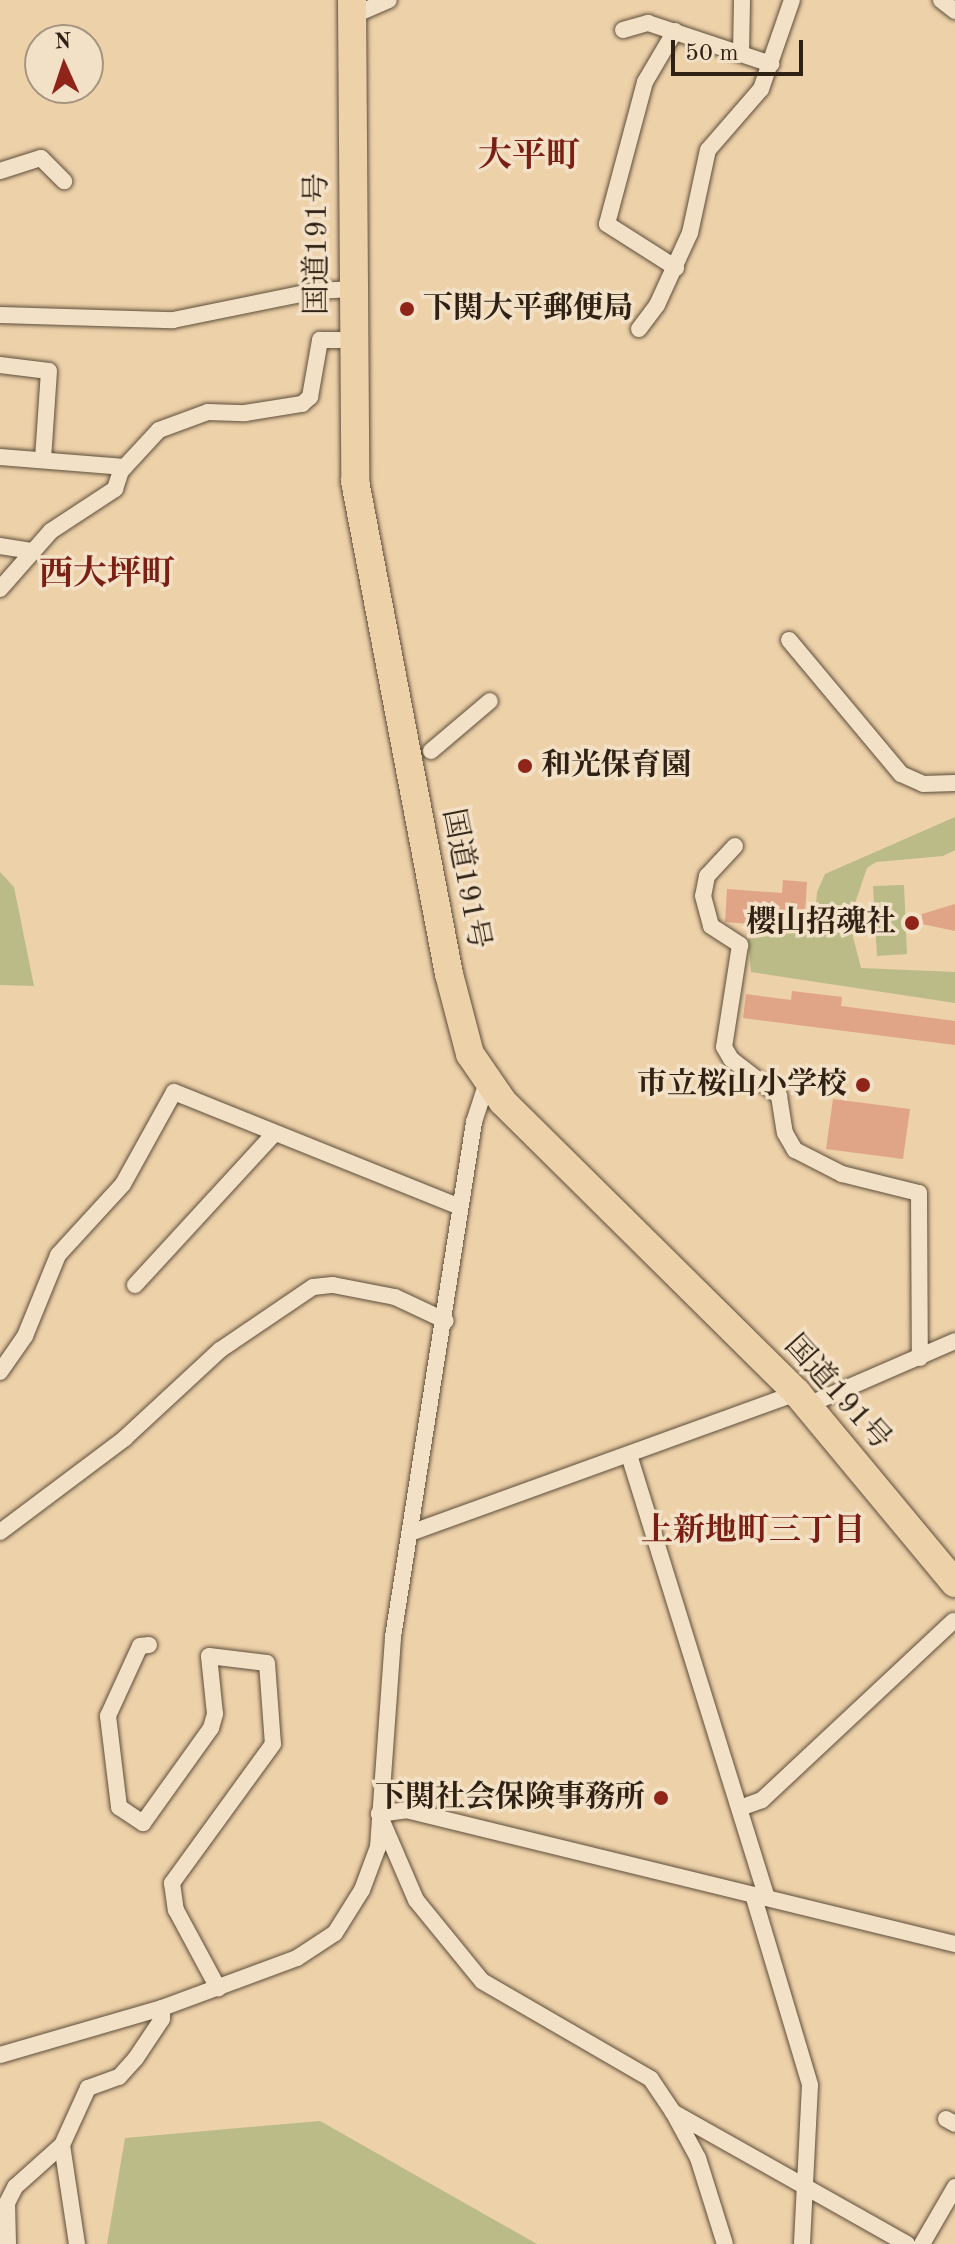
<!DOCTYPE html>
<meta charset="utf-8">
<style>
body{margin:0}
#map{position:relative;width:955px;height:2244px;overflow:hidden;background:#edd1a9;font-family:"Old Standard TT","Noto Serif JP",serif}
div>[style]{position:absolute}
[style*='--x']{left:calc(var(--x)*1px);top:calc(var(--y)*1px);width:calc(var(--w)*1px);rotate:calc(var(--a)*1deg)}
.green>*{inset:0;background:#babb87}
.building>*{inset:0;background:#e0a486}
.roads{filter:drop-shadow(0 0 2px #5e4e3a) drop-shadow(0 0 2px #5e4e3a)}
.street>*{height:16px;margin:-8px;padding:0 8px;transform-origin:8px;border-radius:8px;background:#f3e1c7}
.highway>*{height:28px;margin:-14px;padding:0 14px;transform-origin:14px;border-radius:14px;background:#edd1a9}
.dots>*{width:22px;height:22px;translate:-50% -50%;box-sizing:border-box;border:4px solid #f3e1c7;border-radius:50%}
span{translate:-50% -50%;white-space:nowrap;text-align:center;line-height:1.15;-webkit-text-stroke:7px #f3e1c7;paint-order:stroke}
.street-label{font-size:30px;color:#2f2215}
.poi-label{font-size:30px;color:#2f2215;font-weight:700}
.left{translate:0 -50%;text-align:left}
.right{translate:-100% -50%;text-align:right}
.neighbourhood-label{font-size:32px;color:#7a1f14;font-weight:700}
.quarter-label{font-size:34px;color:#7a1f14;font-weight:700}
.north{position:absolute;left:24px;top:24px;width:80px;height:80px;box-sizing:border-box;background:#f3e1c7;border:2px solid #a59580;border-radius:50%;rotate:357deg;font-size:22px;font-weight:700;line-height:32px;text-align:center;color:#2f2215}
.north::after{content:'';display:block;margin:auto;width:28px;height:36px;background:#8f2418;clip-path:polygon(50% 0,100% 100%,50% 72%,0 100%)}
.scale{position:absolute;left:671px;top:40px;width:132px;height:36px;box-sizing:border-box;border:4px solid #2f2215;border-top:0;padding-left:10px;font-size:24px;line-height:28px;white-space:nowrap;color:#2f2215;-webkit-text-stroke:6px #f3e1c7;paint-order:stroke}
</style>
<div id="map">
<div class="green">
<i style="clip-path:polygon(955px 817px,955px 850px,943px 856px,876px 862px,867px 868px,853px 909px,852px 933px,861px 968px,955px 972px,955px 1003px,751px 972px,748px 939px,814px 930px,817px 892px,825px 874px)"></i>
<i style="clip-path:polygon(0 872px,14px 887px,34px 986px,0 985px)"></i>
<i style="clip-path:polygon(904px 885px,907px 954px,877px 956px,873px 886px)"></i>
<i style="clip-path:polygon(320px 2121px,537px 2244px,107px 2244px,125px 2138px)"></i>
</div>
<div class="building">
<i style="clip-path:polygon(783px 880px,807px 882px,804px 928px,725px 922px,727px 889px,782px 893px)"></i>
<i style="clip-path:polygon(955px 904px,955px 931px,922px 924px,922px 914px)"></i>
<i style="clip-path:polygon(792px 991px,842px 997px,841px 1006px,955px 1021px,955px 1045px,743px 1018px,746px 994px,791px 1000px)"></i>
<i style="clip-path:polygon(833px 1099px,910px 1109px,903px 1159px,826px 1149px)"></i>
</div>
<div class="roads">
<div class="street">
<i style="--x:941;--y:0;--w:18;--a:38"></i>
<i style="--x:352;--y:16;--w:40;--a:-23.4"></i>
<i style="--x:623;--y:30;--w:26;--a:-16"></i>
<i style="--x:648;--y:23;--w:130;--a:18.4"></i>
<i style="--x:675;--y:31;--w:59;--a:120.5"></i>
<i style="--x:645;--y:82;--w:147;--a:105"></i>
<i style="--x:607;--y:224;--w:82;--a:32.5"></i>
<i style="--x:741;--y:53;--w:53;--a:-88.9"></i>
<i style="--x:0;--y:171;--w:43;--a:-17.6"></i>
<i style="--x:41;--y:158;--w:33;--a:45"></i>
<i style="--x:0;--y:315;--w:173;--a:1.7"></i>
<i style="--x:173;--y:320;--w:146;--a:-11.5"></i>
<i style="--x:316;--y:291;--w:36;--a:-3"></i>
<i style="--x:639;--y:329;--w:30;--a:-53"></i>
<i style="--x:657;--y:305;--w:79;--a:-65.4"></i>
<i style="--x:690;--y:233;--w:85;--a:-77.8"></i>
<i style="--x:708;--y:150;--w:81;--a:-49"></i>
<i style="--x:761;--y:89;--w:94;--a:-70.8"></i>
<i style="--x:0;--y:365;--w:49;--a:7"></i>
<i style="--x:49;--y:371;--w:89;--a:93.9"></i>
<i style="--x:0;--y:457;--w:125;--a:4.6"></i>
<i style="--x:0;--y:546;--w:33;--a:9"></i>
<i style="--x:0;--y:589;--w:77;--a:-48.7"></i>
<i style="--x:51;--y:531;--w:77;--a:-33.3"></i>
<i style="--x:115;--y:489;--w:19;--a:-72"></i>
<i style="--x:121;--y:471;--w:56;--a:-47.2"></i>
<i style="--x:159;--y:430;--w:52;--a:-20.2"></i>
<i style="--x:208;--y:412;--w:37;--a:2"></i>
<i style="--x:245;--y:413;--w:58;--a:-9"></i>
<i style="--x:302;--y:404;--w:11;--a:-41"></i>
<i style="--x:310;--y:397;--w:58;--a:-80"></i>
<i style="--x:320;--y:340;--w:32;--a:0"></i>
<i style="--x:789;--y:640;--w:175;--a:50.1"></i>
<i style="--x:901;--y:774;--w:24;--a:24"></i>
<i style="--x:923;--y:784;--w:32;--a:-2"></i>
<i style="--x:431;--y:751;--w:77;--a:-40.3"></i>
<i style="--x:735;--y:846;--w:41;--a:133"></i>
<i style="--x:707;--y:876;--w:20;--a:101"></i>
<i style="--x:703;--y:896;--w:31;--a:75"></i>
<i style="--x:711;--y:926;--w:35;--a:33"></i>
<i style="--x:740;--y:945;--w:103;--a:98.9"></i>
<i style="--x:724;--y:1047;--w:14;--a:60"></i>
<i style="--x:731;--y:1059;--w:61;--a:37.6"></i>
<i style="--x:779;--y:1096;--w:37;--a:81"></i>
<i style="--x:785;--y:1133;--w:20;--a:60"></i>
<i style="--x:795;--y:1150;--w:53;--a:27.1"></i>
<i style="--x:842;--y:1174;--w:79;--a:13.9"></i>
<i style="--x:919;--y:1193;--w:165;--a:89.7"></i>
<i style="--x:135;--y:1285;--w:205;--a:-47.4"></i>
<i style="--x:0;--y:1372;--w:44;--a:-55.2"></i>
<i style="--x:25;--y:1336;--w:87;--a:-67.8"></i>
<i style="--x:58;--y:1255;--w:96;--a:-47.5"></i>
<i style="--x:123;--y:1184;--w:105;--a:-61"></i>
<i style="--x:174;--y:1092;--w:308;--a:21.9"></i>
<i style="--x:808;--y:1405;--w:160;--a:-23.5"></i>
<i style="--x:629;--y:1455;--w:464;--a:72.7"></i>
<i style="--x:0;--y:1532;--w:156;--a:-36.9"></i>
<i style="--x:125;--y:1438;--w:129;--a:-42.8"></i>
<i style="--x:220;--y:1350;--w:112;--a:-34.1"></i>
<i style="--x:313;--y:1287;--w:20;--a:-6"></i>
<i style="--x:333;--y:1285;--w:63;--a:11"></i>
<i style="--x:395;--y:1297;--w:56;--a:25.2"></i>
<i style="--x:410;--y:1533;--w:412;--a:-19.9"></i>
<i style="--x:149;--y:1645;--w:9;--a:174"></i>
<i style="--x:140;--y:1646;--w:77;--a:114.6"></i>
<i style="--x:108;--y:1716;--w:92;--a:83.1"></i>
<i style="--x:119;--y:1807;--w:29;--a:34"></i>
<i style="--x:143;--y:1823;--w:117;--a:-54.4"></i>
<i style="--x:211;--y:1728;--w:15;--a:-74"></i>
<i style="--x:215;--y:1714;--w:58;--a:-95.9"></i>
<i style="--x:209;--y:1656;--w:58;--a:6.9"></i>
<i style="--x:267;--y:1663;--w:81;--a:85.8"></i>
<i style="--x:273;--y:1744;--w:172;--a:126"></i>
<i style="--x:172;--y:1883;--w:27;--a:82"></i>
<i style="--x:176;--y:1910;--w:89;--a:61.7"></i>
<i style="--x:740;--y:1808;--w:23;--a:-20"></i>
<i style="--x:762;--y:1800;--w:262;--a:-43.1"></i>
<i style="--x:754;--y:1898;--w:195;--a:73.3"></i>
<i style="--x:810;--y:2085;--w:159;--a:92.9"></i>
<i style="--x:0;--y:2055;--w:169;--a:-16.2"></i>
<i style="--x:162;--y:2008;--w:144;--a:-20.3"></i>
<i style="--x:297;--y:1958;--w:45;--a:-33.3"></i>
<i style="--x:335;--y:1933;--w:51;--a:-57.9"></i>
<i style="--x:362;--y:1890;--w:46;--a:-69.6"></i>
<i style="--x:378;--y:1847;--w:211;--a:-85.9"></i>
<i style="--x:393;--y:1637;--w:521;--a:-81.06"></i>
<i style="--x:474;--y:1122;--w:42;--a:-72"></i>
<i style="--x:673;--y:2112;--w:52;--a:61.5"></i>
<i style="--x:698;--y:2158;--w:90;--a:72.6"></i>
<i style="--x:946;--y:2119;--w:10;--a:29"></i>
<i style="--x:62;--y:2145;--w:100;--a:81.4"></i>
<i style="--x:8;--y:2244;--w:41;--a:-91.4"></i>
<i style="--x:7;--y:2203;--w:18;--a:-63"></i>
<i style="--x:15;--y:2187;--w:63;--a:-41.8"></i>
<i style="--x:62;--y:2145;--w:63;--a:-65.5"></i>
<i style="--x:88;--y:2088;--w:33;--a:-20"></i>
<i style="--x:119;--y:2077;--w:25;--a:-48"></i>
<i style="--x:136;--y:2058;--w:47;--a:-56.3"></i>
<i style="--x:162;--y:2019;--w:11;--a:-90"></i>
<i style="--x:907;--y:2244;--w:269;--a:-150.6"></i>
<i style="--x:673;--y:2112;--w:40;--a:-124"></i>
<i style="--x:651;--y:2079;--w:195;--a:-149.9"></i>
<i style="--x:482;--y:1981;--w:104;--a:-129.2"></i>
<i style="--x:416;--y:1900;--w:94;--a:-113.3"></i>
<i style="--x:379;--y:1814;--w:27;--a:-8"></i>
<i style="--x:406;--y:1810;--w:565;--a:13.72"></i>
<i style="--x:922;--y:2244;--w:66;--a:-59.9"></i>
</div>
<div class="highway">
<i style="--x:352;--y:0;--w:481;--a:89.6"></i>
<i style="--x:355;--y:481;--w:502;--a:79.21"></i>
<i style="--x:449;--y:974;--w:83;--a:75.3"></i>
<i style="--x:470;--y:1054;--w:58;--a:55.5"></i>
<i style="--x:503;--y:1102;--w:414;--a:44.7"></i>
<i style="--x:797;--y:1393;--w:247;--a:50.3"></i>
</div>
</div>
<div class="dots">
<i style="left:407px;top:309px;background:#8f2418"></i>
<i style="left:525px;top:766px;background:#8f2418"></i>
<i style="left:912px;top:923px;background:#8f2418"></i>
<i style="left:863px;top:1085px;background:#8f2418"></i>
<i style="left:661px;top:1798px;background:#8f2418"></i>
</div>
<div class="street-label">
<span style="left:318px;top:244px;rotate:-90deg">国道191号</span>
<span style="left:465px;top:879px;rotate:79deg">国道191号</span>
<span style="left:837px;top:1393px;rotate:48deg">国道191号</span>
</div>
<div class="poi-label">
<span class="left" style="left:423px;top:309px">下関大平郵便局</span>
<span class="left" style="left:541px;top:766px">和光保育園</span>
<span class="right" style="left:896px;top:923px">櫻山招魂社</span>
<span class="right" style="left:847px;top:1085px">市立桜山小学校</span>
<span class="right" style="left:645px;top:1798px">下関社会保険事務所</span>
</div>
<div class="neighbourhood-label">
<span style="left:753px;top:1532px">上新地町三丁目</span>
</div>
<div class="quarter-label">
<span style="left:529px;top:158px">大平町</span>
<span style="left:107px;top:576px">西大坪町</span>
</div>
<div class="north">N</div>
<div class="scale">50 m</div>
</div>
